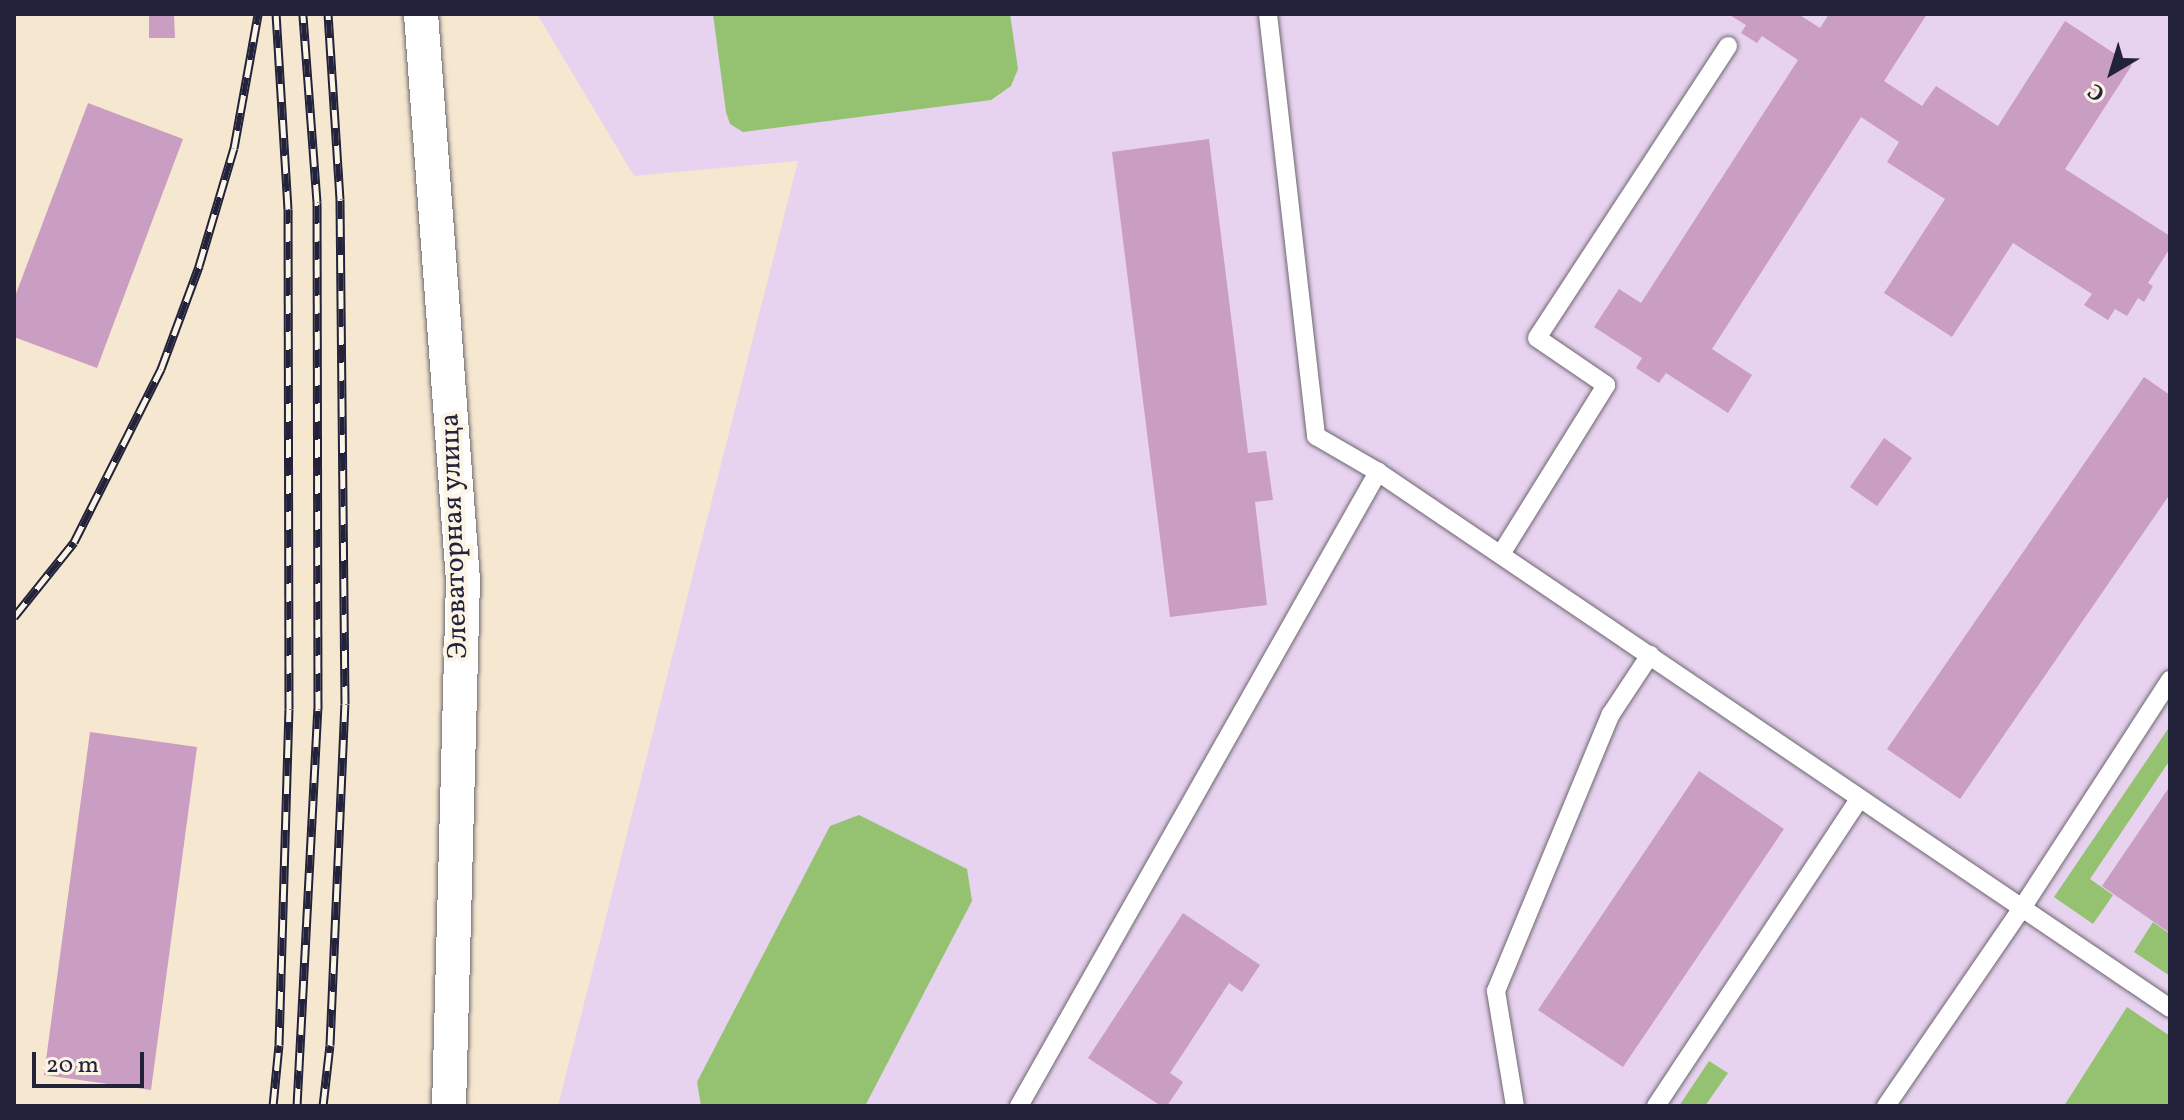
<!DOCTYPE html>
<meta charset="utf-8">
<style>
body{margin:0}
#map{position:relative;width:2184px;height:1120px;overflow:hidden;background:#f6e8d0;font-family:Vollkorn,serif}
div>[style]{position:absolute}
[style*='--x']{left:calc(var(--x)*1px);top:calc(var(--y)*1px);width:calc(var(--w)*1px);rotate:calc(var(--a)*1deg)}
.built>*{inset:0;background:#e7d2ef}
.green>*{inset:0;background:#94c270}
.building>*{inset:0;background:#ca9dc2}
.roads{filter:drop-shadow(0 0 2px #6c676f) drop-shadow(0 0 2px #6c676f)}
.lane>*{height:18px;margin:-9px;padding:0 9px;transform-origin:9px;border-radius:9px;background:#fff}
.street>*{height:34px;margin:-17px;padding:0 17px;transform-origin:17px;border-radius:17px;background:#fff}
.rail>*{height:9px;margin-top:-4.5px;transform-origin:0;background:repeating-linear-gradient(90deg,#fcf5e5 0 18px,#22223b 0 36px);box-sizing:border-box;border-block:2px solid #22223b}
span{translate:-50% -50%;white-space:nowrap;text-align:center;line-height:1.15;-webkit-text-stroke:8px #fcf5e5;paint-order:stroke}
.street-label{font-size:28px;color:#22223b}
.frame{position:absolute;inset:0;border:16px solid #22223b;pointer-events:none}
.north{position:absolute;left:2072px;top:32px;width:80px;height:80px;-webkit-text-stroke:6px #fcf5e5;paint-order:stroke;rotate:218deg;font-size:22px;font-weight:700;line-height:32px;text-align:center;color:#22223b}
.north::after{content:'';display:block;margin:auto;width:28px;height:36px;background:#22223b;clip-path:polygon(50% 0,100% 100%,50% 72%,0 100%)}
.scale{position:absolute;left:32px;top:1052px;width:112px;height:36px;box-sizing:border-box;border:4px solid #22223b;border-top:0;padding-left:10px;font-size:24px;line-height:28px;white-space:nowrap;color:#22223b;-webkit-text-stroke:6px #fcf5e5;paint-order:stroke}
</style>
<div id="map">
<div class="built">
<i style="clip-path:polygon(537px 14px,2170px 14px,2170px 1106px,558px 1106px,798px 161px,634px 176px)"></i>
</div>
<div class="green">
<i style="clip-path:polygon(713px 14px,1010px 14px,1018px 69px,1011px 86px,991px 100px,743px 132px,730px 124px,726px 112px)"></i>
<i style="clip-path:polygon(2170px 726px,2170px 760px,2090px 879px,2113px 895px,2093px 924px,2054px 897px)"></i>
<i style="clip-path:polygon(859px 815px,967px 869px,972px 901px,865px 1106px,701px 1106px,697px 1082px,830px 826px)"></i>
<i style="clip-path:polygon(2153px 922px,2170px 934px,2170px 976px,2134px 952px)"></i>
<i style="clip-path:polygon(2127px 1007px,2170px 1036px,2170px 1106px,2064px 1106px)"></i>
<i style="clip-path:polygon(1709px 1061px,1728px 1073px,1705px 1106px,1679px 1106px)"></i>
</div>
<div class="building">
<i style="clip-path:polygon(149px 14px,174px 14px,175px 38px,149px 38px)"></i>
<i style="clip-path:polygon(1728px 14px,1798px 14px,1820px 28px,1829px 14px,1927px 14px,1884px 81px,1922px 106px,1936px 86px,1998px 126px,2065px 21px,2132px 65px,2065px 169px,2170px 236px,2170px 248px,2148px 283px,2153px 286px,2144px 302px,2138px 298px,2127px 316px,2115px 309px,2108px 320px,2084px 305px,2092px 294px,2013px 243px,1952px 337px,1884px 293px,1945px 199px,1887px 162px,1899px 142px,1861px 117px,1712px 349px,1752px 375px,1728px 413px,1666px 373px,1659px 383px,1636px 368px,1642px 358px,1594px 327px,1619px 289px,1641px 303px,1798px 60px,1762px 36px,1757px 43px,1741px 33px,1746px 25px)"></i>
<i style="clip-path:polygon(88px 103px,183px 139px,97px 368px,14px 337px,14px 299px)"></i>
<i style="clip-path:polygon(1209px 139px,1248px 453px,1266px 451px,1273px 500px,1255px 502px,1267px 605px,1170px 617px,1112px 152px)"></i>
<i style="clip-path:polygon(2144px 377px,2170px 395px,2170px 494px,1960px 799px,1887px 749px)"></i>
<i style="clip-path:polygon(1884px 438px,1912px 458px,1877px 506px,1850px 487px)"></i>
<i style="clip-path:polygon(90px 732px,197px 747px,151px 1090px,44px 1075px)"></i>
<i style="clip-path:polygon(1699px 771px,1784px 829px,1623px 1067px,1538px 1010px)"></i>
<i style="clip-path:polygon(2170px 786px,2170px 933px,2102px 886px)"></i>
<i style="clip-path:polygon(1183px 913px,1260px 965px,1242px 992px,1229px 983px,1170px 1073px,1183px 1082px,1167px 1106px,1161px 1106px,1088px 1058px)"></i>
</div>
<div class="roads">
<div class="lane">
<i style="--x:1268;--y:14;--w:425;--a:83.5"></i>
<i style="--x:1316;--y:436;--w:72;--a:30.1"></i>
<i style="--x:1501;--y:554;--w:199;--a:-58.1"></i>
<i style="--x:1606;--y:385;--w:83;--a:-145.7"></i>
<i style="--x:1537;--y:338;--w:349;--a:-56.8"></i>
<i style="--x:1019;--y:1106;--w:729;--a:-60.48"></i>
<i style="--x:1378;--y:472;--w:956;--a:34.09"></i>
<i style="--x:1515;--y:1106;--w:117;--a:-99.4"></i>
<i style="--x:1496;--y:991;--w:300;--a:-67.5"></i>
<i style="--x:1611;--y:714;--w:71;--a:-56.5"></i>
<i style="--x:1656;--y:1106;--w:369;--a:-56.5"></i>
<i style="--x:1886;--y:1106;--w:240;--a:-55.5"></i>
<i style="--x:2022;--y:908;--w:272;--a:-57"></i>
</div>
<div class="street">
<i style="--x:421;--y:14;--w:568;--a:85.76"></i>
<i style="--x:463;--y:580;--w:526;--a:91.52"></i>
</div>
</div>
<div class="rail">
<i style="--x:14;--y:617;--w:96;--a:-51.3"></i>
<i style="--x:74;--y:542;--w:194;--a:-63.3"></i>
<i style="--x:161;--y:369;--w:110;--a:-69.7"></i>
<i style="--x:199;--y:266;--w:123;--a:-73.5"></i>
<i style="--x:234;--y:148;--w:136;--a:-79.8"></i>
<i style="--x:273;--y:1106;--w:61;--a:-84.4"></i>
<i style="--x:279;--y:1045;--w:336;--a:-88.3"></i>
<i style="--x:289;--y:709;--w:500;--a:-90.11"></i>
<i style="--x:288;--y:209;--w:195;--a:-93.5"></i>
<i style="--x:297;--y:1106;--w:398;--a:-87"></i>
<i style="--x:318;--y:709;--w:507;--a:-90.11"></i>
<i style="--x:317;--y:202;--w:189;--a:-94.3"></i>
<i style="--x:323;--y:1106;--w:61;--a:-83.5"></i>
<i style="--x:330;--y:1045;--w:341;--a:-87.5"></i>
<i style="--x:345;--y:704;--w:505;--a:-90.57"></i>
<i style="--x:340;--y:199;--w:185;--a:-93.7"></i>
</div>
<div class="street-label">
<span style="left:455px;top:536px;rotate:-92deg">Элеваторная улица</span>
</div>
<div class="frame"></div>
<div class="north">С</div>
<div class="scale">20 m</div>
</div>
